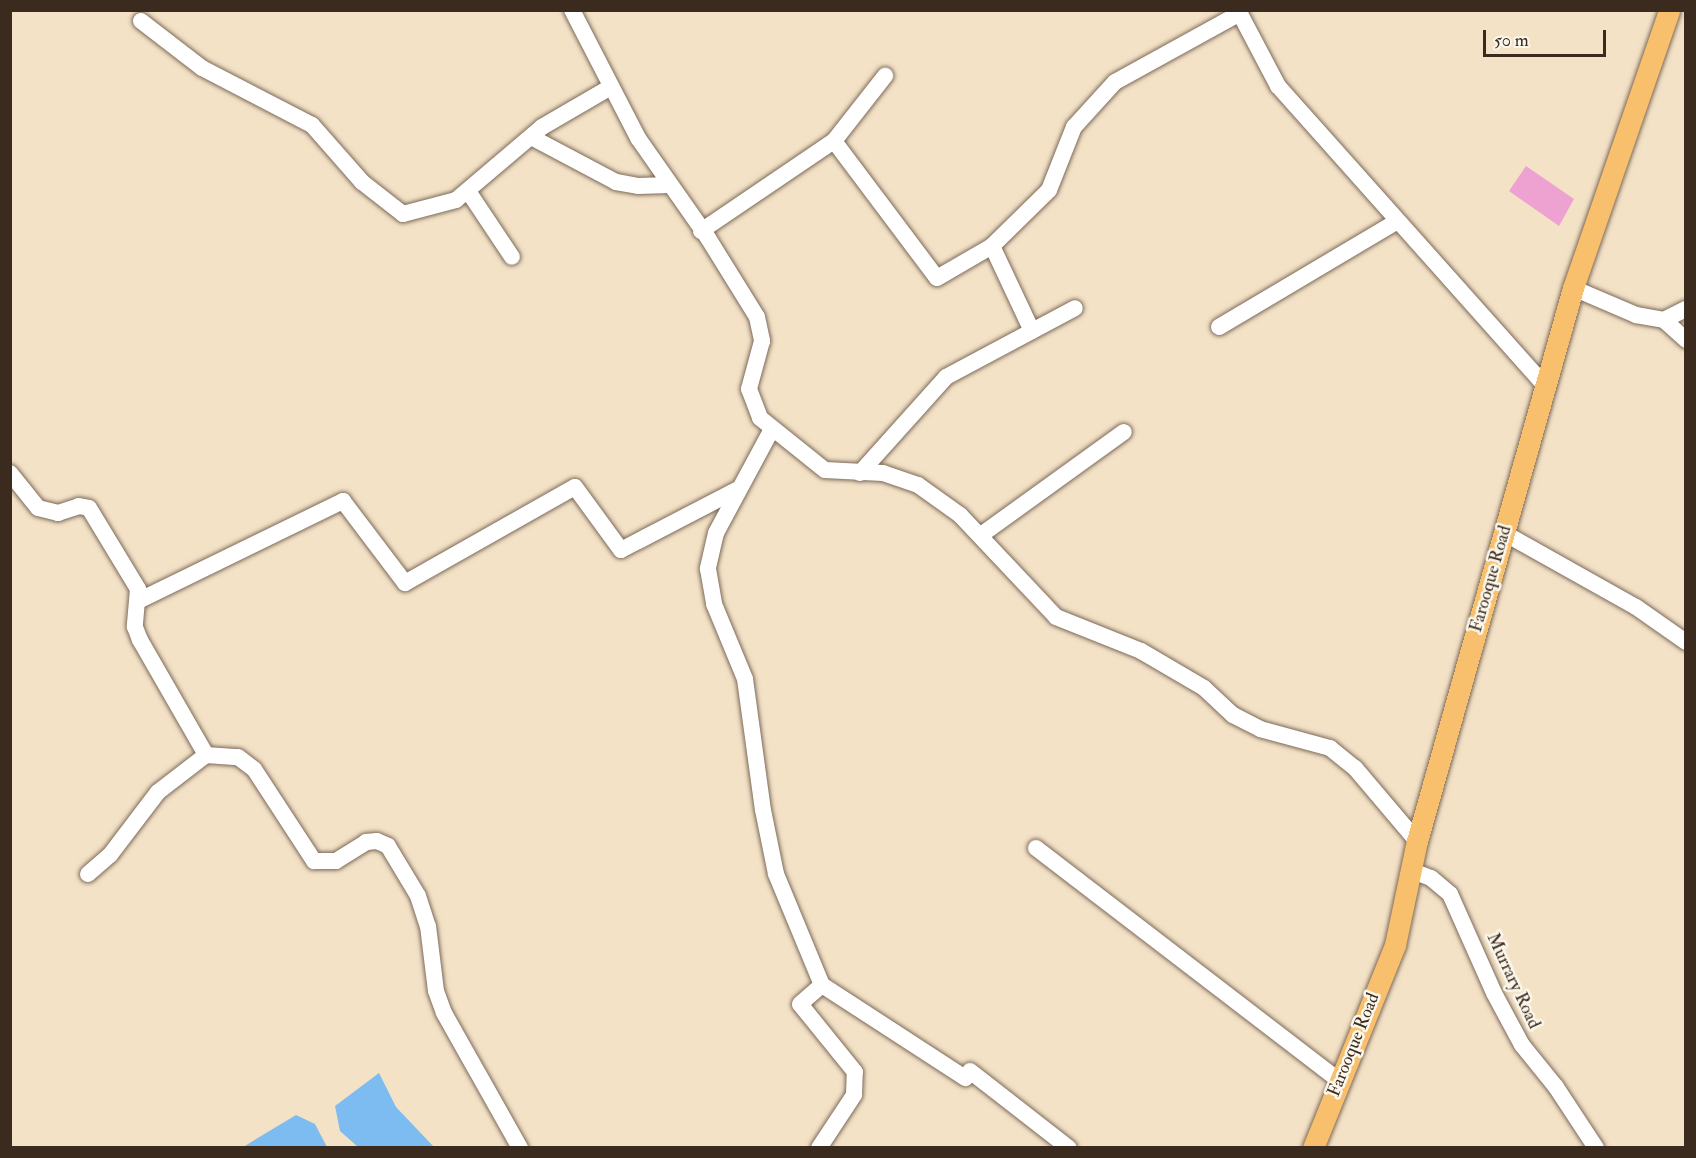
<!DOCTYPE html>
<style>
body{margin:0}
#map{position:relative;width:1696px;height:1158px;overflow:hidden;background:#f4e2c7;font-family:"IM FELL Double Pica",serif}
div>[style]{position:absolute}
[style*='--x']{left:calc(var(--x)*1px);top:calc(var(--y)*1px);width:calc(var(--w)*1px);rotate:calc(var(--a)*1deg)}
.water>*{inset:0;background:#7dbcf0}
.building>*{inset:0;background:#eea2d2}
.roads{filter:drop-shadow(0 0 2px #7c6a59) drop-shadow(0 0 2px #7c6a59)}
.minor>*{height:16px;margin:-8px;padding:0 8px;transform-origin:8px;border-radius:8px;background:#fff}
.major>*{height:21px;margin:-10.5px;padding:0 10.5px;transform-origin:10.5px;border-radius:10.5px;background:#f8bf6c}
span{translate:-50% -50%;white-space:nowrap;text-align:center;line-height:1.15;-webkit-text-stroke:5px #fbf7ec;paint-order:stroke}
.street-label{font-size:18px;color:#3b2a1e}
.frame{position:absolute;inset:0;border:12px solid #3b2a1e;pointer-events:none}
.scale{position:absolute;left:1483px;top:30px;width:123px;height:27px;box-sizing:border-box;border:3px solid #3b2a1e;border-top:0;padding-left:8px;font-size:18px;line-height:21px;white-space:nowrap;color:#3b2a1e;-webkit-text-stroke:4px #fbf7ec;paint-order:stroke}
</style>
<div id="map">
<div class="water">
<i style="clip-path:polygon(379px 1073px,396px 1107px,434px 1147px,358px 1147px,340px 1131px,335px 1106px)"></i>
<i style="clip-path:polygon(296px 1115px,315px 1124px,327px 1147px,243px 1147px)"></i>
</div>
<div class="building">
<i style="clip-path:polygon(1526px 166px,1574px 199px,1559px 226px,1509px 191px)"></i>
</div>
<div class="roads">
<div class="minor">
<i style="--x:572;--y:10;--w:144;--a:62.7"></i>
<i style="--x:638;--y:138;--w:122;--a:55"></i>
<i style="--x:708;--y:238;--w:93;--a:58.2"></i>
<i style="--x:757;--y:317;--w:25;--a:78"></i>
<i style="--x:762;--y:341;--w:50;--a:105.2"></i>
<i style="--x:749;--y:389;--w:31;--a:69"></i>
<i style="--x:760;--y:418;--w:83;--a:38.7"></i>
<i style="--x:825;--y:470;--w:58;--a:3"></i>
<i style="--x:883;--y:473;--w:37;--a:19"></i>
<i style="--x:918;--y:485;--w:52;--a:35.5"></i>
<i style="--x:960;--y:515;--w:140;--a:46.7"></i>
<i style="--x:1056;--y:617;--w:92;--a:21.8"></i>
<i style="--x:1141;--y:651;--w:73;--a:30.4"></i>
<i style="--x:1204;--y:688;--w:40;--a:43"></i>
<i style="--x:1233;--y:715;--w:30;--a:27"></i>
<i style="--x:1260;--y:729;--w:73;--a:15.2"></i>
<i style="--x:1330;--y:748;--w:32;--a:39"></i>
<i style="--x:1355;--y:768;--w:96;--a:49.7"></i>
<i style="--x:1238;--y:10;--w:86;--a:62.2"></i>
<i style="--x:1278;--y:86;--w:402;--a:48.3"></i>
<i style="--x:141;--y:21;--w:77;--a:37.6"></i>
<i style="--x:202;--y:68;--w:124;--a:27.4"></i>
<i style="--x:312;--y:125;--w:76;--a:48.7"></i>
<i style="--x:362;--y:182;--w:52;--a:38"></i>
<i style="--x:403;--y:214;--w:55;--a:-14.8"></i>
<i style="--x:456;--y:200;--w:113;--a:-40.3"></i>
<i style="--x:542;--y:127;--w:78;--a:-30.2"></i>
<i style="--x:533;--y:138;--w:94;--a:27.9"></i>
<i style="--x:616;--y:182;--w:22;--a:10"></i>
<i style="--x:638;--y:186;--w:31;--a:-2"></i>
<i style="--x:834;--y:141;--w:171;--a:53.1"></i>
<i style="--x:937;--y:278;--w:64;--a:-30.2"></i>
<i style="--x:468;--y:191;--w:79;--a:56.3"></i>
<i style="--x:701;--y:231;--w:161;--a:-34.1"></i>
<i style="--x:834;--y:141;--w:83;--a:-51.9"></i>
<i style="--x:1573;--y:288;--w:69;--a:23.2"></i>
<i style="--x:1636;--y:315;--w:28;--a:10"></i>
<i style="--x:1664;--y:320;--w:25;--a:-27"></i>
<i style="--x:1664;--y:320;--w:30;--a:42"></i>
<i style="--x:1219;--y:327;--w:206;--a:-30.7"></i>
<i style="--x:1032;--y:331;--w:94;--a:-115.2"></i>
<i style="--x:992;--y:246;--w:80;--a:-44.5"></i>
<i style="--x:1049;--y:190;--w:68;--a:-68.4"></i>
<i style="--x:1074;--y:127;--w:61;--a:-47.7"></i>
<i style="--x:1115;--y:82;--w:143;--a:-28.9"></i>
<i style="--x:772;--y:429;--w:118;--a:118.3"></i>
<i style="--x:716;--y:533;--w:37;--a:103"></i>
<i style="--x:708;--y:569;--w:36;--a:80"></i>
<i style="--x:714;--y:604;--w:81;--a:67.5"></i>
<i style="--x:745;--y:679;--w:132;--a:82.2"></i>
<i style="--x:763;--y:810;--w:65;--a:78.5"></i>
<i style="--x:776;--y:874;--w:120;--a:67.5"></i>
<i style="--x:822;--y:985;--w:171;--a:33"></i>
<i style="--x:10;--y:473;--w:45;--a:51.3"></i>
<i style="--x:38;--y:508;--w:21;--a:14"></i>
<i style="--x:58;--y:513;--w:22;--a:-18"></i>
<i style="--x:79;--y:506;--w:10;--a:11"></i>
<i style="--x:89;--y:508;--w:95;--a:58.8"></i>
<i style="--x:138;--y:589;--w:38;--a:95"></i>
<i style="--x:135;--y:627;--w:14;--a:69"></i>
<i style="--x:140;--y:640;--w:133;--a:60.1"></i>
<i style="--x:860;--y:473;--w:129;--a:-48.1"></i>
<i style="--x:946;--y:377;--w:146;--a:-28.1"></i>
<i style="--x:1504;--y:533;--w:151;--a:29.3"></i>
<i style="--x:1636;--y:607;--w:61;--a:35"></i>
<i style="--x:981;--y:535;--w:176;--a:-35.8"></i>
<i style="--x:140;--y:600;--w:226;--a:-26"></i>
<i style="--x:343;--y:501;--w:103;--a:52.9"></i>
<i style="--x:405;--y:583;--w:195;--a:-29.5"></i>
<i style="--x:575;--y:487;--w:78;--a:53.9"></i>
<i style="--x:621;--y:550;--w:132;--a:-27.5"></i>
<i style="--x:1036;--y:848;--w:383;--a:37.5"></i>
<i style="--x:1410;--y:870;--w:22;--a:21"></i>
<i style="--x:1431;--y:878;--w:25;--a:40"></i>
<i style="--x:1450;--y:894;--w:108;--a:66"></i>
<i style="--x:1494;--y:993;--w:59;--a:61.7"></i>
<i style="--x:1522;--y:1045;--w:54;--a:51"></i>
<i style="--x:1556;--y:1087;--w:73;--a:56.7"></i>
<i style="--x:88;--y:874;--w:29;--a:-41"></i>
<i style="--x:110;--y:855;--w:79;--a:-52.7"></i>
<i style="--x:158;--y:792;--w:61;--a:-37.6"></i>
<i style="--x:206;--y:755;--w:32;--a:4"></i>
<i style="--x:238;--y:757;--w:20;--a:37"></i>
<i style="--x:254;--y:769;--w:110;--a:56.9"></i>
<i style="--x:314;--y:861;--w:22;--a:0"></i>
<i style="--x:336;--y:861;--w:36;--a:-32"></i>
<i style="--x:366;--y:842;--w:11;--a:-5"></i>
<i style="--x:377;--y:841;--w:12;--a:24"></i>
<i style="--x:388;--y:846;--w:58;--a:59"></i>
<i style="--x:418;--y:896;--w:32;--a:72"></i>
<i style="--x:428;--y:926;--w:65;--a:83"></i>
<i style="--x:436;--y:991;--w:23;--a:70"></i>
<i style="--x:444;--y:1013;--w:155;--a:60.6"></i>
<i style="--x:970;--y:1071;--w:125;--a:37.9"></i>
<i style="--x:819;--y:1148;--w:64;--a:-56.6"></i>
<i style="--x:854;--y:1095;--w:23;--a:-88"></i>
<i style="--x:855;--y:1072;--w:87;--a:-129"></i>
<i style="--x:800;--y:1004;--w:29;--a:-41"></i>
</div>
<div class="major">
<i style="--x:1313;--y:1148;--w:219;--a:-68"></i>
<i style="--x:1395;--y:945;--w:106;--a:-78.1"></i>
<i style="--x:1417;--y:841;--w:575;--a:-74.25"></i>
<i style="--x:1573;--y:288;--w:294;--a:-70.9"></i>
</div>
</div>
<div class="street-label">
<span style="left:1491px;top:579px;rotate:-74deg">Farooque Road</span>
<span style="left:1513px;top:981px;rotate:65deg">Murrary Road</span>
<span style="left:1354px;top:1045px;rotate:-68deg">Farooque Road</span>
</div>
<div class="frame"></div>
<div class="scale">50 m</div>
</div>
